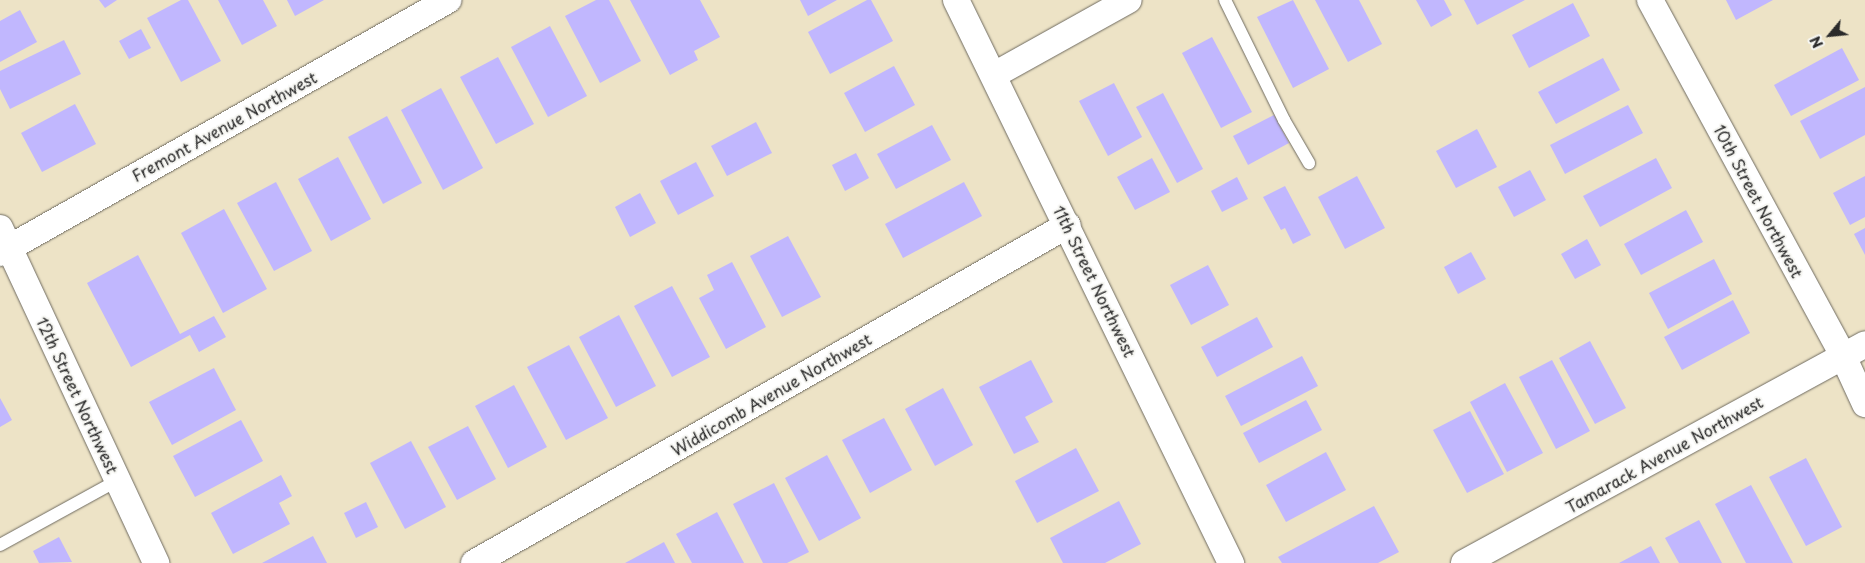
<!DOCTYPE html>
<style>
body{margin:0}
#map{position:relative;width:1865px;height:563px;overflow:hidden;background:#ede3c6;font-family:"Playpen Sans",sans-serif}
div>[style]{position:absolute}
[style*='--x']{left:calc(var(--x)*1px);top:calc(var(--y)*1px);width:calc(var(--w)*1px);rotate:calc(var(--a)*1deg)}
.building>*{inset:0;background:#c1b7fe}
.roads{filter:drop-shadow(0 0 1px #6f6b61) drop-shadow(0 0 1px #6f6b61)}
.lane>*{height:12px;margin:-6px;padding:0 6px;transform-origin:6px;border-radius:6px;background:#fff}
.street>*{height:26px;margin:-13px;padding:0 13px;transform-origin:13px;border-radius:13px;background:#fff}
span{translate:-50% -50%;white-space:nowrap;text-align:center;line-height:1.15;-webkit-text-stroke:4px #f6f6f2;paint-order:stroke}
.street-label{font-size:16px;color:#2b2b2b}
.north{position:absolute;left:1805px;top:10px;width:50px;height:50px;-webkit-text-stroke:4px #f6f6f2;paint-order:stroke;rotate:242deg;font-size:14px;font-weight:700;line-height:20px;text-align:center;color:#2b2b2b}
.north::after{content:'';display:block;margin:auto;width:18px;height:22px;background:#2b2b2b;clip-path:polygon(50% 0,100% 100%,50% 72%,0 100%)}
</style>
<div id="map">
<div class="building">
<i style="clip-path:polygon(99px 0,117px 0,105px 8px)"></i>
<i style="clip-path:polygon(181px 0,188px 0,221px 61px,181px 82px,147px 18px)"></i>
<i style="clip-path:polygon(218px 0,263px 0,277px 26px,242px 45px)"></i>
<i style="clip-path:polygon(287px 0,324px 0,295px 16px)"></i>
<i style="clip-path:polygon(596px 0,609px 0,641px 61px,600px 83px,565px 16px)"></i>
<i style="clip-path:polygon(630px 0,700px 0,720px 37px,694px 51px,698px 60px,670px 75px)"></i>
<i style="clip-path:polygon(800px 0,837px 0,808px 16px)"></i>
<i style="clip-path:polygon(867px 0,871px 0,893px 41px,830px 74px,808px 32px)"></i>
<i style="clip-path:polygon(1293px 0,1329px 69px,1293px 88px,1257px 17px)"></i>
<i style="clip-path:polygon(1315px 0,1359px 0,1382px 44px,1348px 62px)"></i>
<i style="clip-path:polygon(1416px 0,1444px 0,1452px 15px,1431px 27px)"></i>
<i style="clip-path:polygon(1464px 0,1525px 0,1477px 25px)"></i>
<i style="clip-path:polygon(1726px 0,1773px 0,1736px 20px)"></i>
<i style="clip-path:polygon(1573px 3px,1590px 36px,1529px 68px,1512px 35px)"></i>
<i style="clip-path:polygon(20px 10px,37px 42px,0 62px,0 21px)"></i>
<i style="clip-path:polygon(550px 26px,587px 96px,548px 117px,511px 47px)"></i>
<i style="clip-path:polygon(141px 29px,151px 48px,129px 59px,119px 41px)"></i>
<i style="clip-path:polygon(1212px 37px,1252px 112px,1221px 128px,1182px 53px)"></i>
<i style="clip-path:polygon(64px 40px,81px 74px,10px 109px,0 89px,0 71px)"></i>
<i style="clip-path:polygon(1842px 48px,1859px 80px,1791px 116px,1774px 85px)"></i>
<i style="clip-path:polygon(498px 57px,534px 124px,496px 144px,460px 77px)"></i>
<i style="clip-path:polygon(1603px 58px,1620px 90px,1556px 124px,1538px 92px)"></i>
<i style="clip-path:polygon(894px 66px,915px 105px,865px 132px,844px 93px)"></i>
<i style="clip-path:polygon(1114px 83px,1142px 137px,1108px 156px,1079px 101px)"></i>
<i style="clip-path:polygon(1865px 87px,1865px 135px,1820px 159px,1800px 121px)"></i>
<i style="clip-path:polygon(441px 88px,483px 168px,443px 190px,401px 110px)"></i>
<i style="clip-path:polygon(1163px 93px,1203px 169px,1177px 183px,1136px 107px)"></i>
<i style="clip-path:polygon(75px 104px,96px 144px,42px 172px,21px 133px)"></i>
<i style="clip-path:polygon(1628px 105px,1643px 133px,1565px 174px,1550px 145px)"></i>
<i style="clip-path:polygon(1274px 115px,1289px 143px,1248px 165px,1233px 136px)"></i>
<i style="clip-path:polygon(387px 116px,422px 183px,383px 204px,348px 137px)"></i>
<i style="clip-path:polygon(756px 122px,772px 153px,727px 176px,711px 146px)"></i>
<i style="clip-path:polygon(932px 125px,951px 160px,896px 189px,877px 154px)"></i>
<i style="clip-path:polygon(1477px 129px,1497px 167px,1456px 188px,1436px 151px)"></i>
<i style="clip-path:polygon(856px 153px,869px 178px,845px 191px,832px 165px)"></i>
<i style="clip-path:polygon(338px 157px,371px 219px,331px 241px,298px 179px)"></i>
<i style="clip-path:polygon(1152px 158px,1170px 192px,1135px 210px,1117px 177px)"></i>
<i style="clip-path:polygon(1656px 158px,1672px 188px,1600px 227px,1583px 196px)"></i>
<i style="clip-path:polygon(696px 162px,714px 196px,678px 215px,660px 181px)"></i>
<i style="clip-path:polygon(1530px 170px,1546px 200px,1514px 217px,1498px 187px)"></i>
<i style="clip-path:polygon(1357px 176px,1385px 228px,1345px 249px,1318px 197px)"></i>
<i style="clip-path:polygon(1865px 176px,1865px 217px,1850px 225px,1833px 193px)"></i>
<i style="clip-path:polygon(1237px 177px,1248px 199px,1222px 212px,1211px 191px)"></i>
<i style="clip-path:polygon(276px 182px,312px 251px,274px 271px,237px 203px)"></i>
<i style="clip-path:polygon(964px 182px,982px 216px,903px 258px,885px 224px)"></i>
<i style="clip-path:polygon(1285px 186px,1311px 235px,1293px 244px,1285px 228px,1281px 230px,1263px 197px)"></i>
<i style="clip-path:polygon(640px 193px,656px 223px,630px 237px,615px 207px)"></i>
<i style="clip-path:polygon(224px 209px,267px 289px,223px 313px,181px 233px)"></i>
<i style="clip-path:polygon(1686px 210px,1703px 242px,1641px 275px,1624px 244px)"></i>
<i style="clip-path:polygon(1865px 228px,1865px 255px,1854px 234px)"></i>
<i style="clip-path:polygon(788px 236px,821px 297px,782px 317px,750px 256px)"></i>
<i style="clip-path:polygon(1587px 239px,1601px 265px,1575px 279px,1561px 254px)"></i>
<i style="clip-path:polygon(1471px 252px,1486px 279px,1458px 294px,1444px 267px)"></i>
<i style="clip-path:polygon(138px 255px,180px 334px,214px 316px,226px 337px,199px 352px,190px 335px,131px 367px,87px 283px)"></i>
<i style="clip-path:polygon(1714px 259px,1732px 294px,1668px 329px,1649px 293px)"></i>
<i style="clip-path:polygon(732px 262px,766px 327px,726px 349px,699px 298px,714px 290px,707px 275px)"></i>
<i style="clip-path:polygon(1208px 265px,1229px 305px,1191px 325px,1170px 285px)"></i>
<i style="clip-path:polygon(672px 286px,710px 357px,672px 377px,634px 306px)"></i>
<i style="clip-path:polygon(1733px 300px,1750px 333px,1682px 370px,1664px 337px)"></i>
<i style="clip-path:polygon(619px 315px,656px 386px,616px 407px,579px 337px)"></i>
<i style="clip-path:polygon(1257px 317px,1273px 347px,1217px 377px,1201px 347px)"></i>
<i style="clip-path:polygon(1590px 341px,1626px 408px,1595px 424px,1559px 358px)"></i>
<i style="clip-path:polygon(569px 345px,608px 418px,566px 440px,527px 367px)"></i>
<i style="clip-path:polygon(1302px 356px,1318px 386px,1241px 426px,1225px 396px)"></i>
<i style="clip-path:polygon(1031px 360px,1053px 402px,1025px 417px,1039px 442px,1014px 454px,979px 387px)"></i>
<i style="clip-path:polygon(1552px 360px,1590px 431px,1556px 449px,1519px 377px)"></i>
<i style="clip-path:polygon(214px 368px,236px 410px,172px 445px,149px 402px)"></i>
<i style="clip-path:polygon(1505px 383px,1543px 453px,1507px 472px,1470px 402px)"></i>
<i style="clip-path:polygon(514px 385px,547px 447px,508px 468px,475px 406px)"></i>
<i style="clip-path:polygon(943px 388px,973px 445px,935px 466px,905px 409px)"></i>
<i style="clip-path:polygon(0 398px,12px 420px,0 427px)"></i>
<i style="clip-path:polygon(1306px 400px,1322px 430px,1259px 463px,1243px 433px)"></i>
<i style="clip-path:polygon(1470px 411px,1504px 474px,1467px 493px,1433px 430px)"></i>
<i style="clip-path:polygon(884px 418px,912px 470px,870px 493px,842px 440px)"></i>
<i style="clip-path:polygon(241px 420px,263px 461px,195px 497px,173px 456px)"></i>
<i style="clip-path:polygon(468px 426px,496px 479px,457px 500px,428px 447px)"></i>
<i style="clip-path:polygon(411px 441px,446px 507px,405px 529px,370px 463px)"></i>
<i style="clip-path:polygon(1076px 448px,1099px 491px,1037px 523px,1015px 481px)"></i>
<i style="clip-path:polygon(1326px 452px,1346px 490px,1286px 522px,1266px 485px)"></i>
<i style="clip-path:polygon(827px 455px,861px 518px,819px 541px,785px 478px)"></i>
<i style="clip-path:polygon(1806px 458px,1842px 527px,1806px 546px,1769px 477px)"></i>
<i style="clip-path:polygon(281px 475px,292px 496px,279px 503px,290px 524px,233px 554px,211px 513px)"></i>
<i style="clip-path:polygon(774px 483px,809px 552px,787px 563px,763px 563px,733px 504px)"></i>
<i style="clip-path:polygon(1751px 485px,1793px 563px,1746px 563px,1715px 504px)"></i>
<i style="clip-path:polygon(1119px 501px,1141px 544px,1105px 563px,1063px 563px,1050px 538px)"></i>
<i style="clip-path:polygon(366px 502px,378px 527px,356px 538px,344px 513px)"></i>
<i style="clip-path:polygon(1374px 506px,1399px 552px,1378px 563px,1282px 563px,1278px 557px)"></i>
<i style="clip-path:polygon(717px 512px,744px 563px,692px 563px,676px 534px)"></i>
<i style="clip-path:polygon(1699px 520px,1722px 563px,1679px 563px,1665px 538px)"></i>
<i style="clip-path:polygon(313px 536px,327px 563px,262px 563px)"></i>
<i style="clip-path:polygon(59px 537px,72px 562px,39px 563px,33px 551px)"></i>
<i style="clip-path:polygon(664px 542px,675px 563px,625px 563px)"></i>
<i style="clip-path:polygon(1651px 546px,1660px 563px,1619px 563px)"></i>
</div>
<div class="roads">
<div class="lane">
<i style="--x:1225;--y:0;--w:134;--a:63.8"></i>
<i style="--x:1284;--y:120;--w:50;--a:59.8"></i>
<i style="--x:0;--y:545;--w:135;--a:-28.8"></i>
</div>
<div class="street">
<i style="--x:956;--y:0;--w:627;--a:63.97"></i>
<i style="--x:1650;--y:0;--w:405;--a:61.5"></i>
<i style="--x:1843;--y:356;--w:53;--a:65.4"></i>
<i style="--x:994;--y:75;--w:154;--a:-29.1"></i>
<i style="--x:0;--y:228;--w:370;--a:65"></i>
<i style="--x:0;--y:253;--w:515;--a:-29.45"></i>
<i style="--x:474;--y:563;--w:683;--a:-29.64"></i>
<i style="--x:1464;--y:563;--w:457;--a:-28.6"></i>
</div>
</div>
<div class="street-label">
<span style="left:224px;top:126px;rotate:-29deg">Fremont Avenue Northwest</span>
<span style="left:1759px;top:201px;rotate:62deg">10th Street Northwest</span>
<span style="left:1095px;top:281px;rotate:64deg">11th Street Northwest</span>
<span style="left:771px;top:394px;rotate:-30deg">Widdicomb Avenue Northwest</span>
<span style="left:78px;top:395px;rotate:65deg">12th Street Northwest</span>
<span style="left:1664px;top:454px;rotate:-29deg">Tamarack Avenue Northwest</span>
</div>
<div class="north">N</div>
</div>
